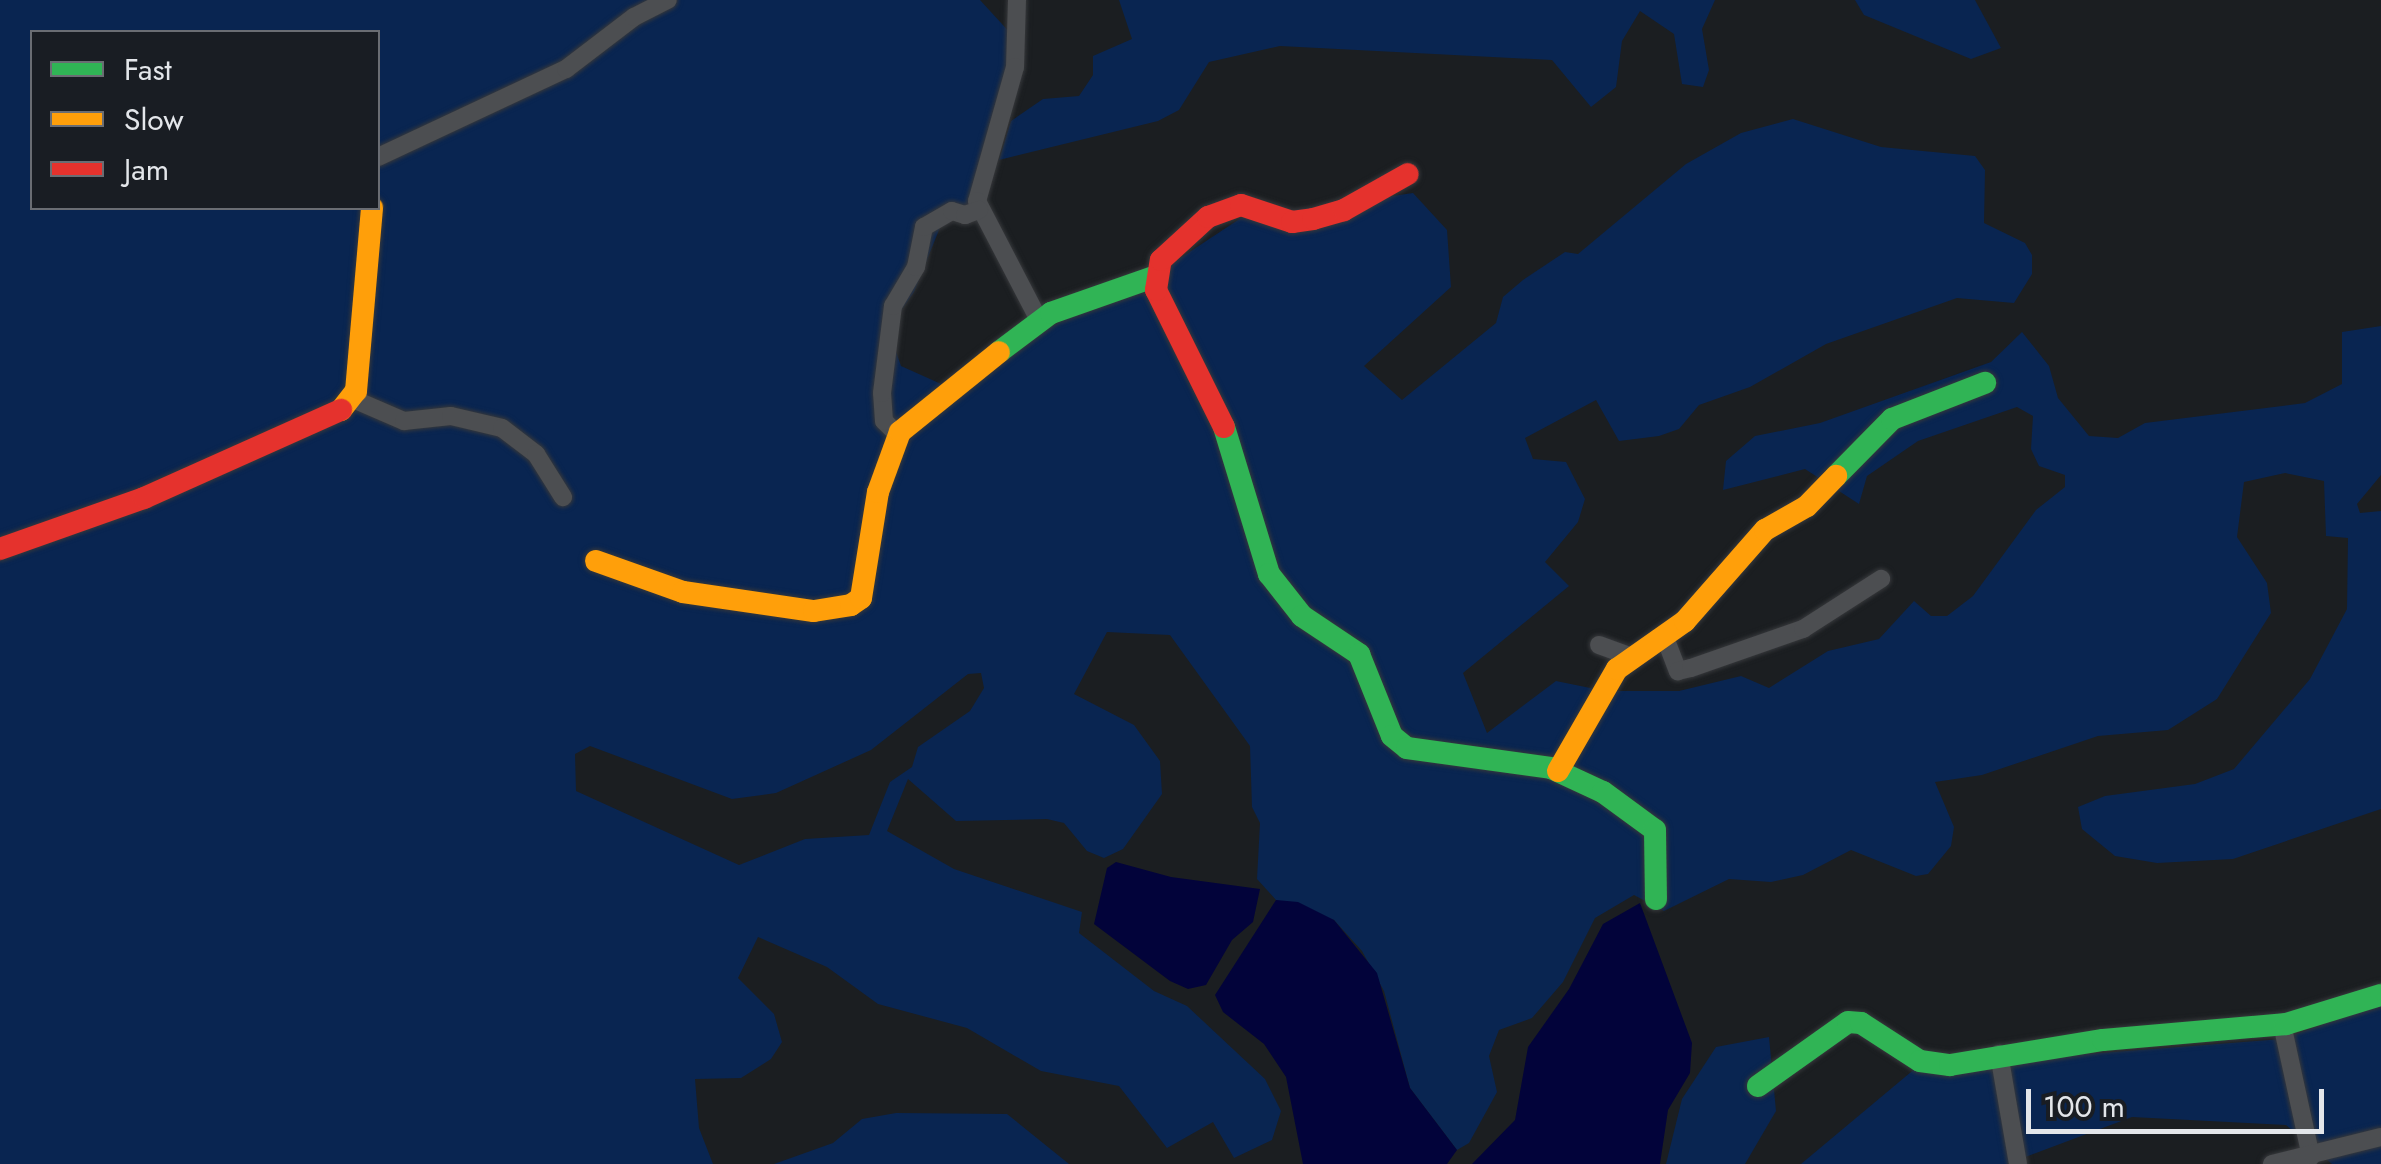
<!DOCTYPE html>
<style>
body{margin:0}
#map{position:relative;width:2381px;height:1164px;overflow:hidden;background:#1b1e21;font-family:Jost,sans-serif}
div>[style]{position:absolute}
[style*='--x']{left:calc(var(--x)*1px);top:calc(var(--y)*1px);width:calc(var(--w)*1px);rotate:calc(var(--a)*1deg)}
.green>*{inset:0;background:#092551}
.water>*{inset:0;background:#02033a}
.roads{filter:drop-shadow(0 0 2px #36383b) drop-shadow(0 0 2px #36383b)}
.street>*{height:18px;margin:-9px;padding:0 9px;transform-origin:9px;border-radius:9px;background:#4c4e51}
.fast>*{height:22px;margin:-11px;padding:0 11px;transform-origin:11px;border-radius:11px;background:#30b455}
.slow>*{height:22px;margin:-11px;padding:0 11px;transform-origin:11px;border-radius:11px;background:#ff9f0a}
.jam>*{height:22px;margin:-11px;padding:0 11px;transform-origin:11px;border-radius:11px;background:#e5322d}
span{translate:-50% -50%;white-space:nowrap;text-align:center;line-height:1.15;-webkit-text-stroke:10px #191d23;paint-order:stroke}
.legend{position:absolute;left:30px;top:30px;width:350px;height:180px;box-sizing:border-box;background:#191d23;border:2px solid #6a6d73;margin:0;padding:12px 18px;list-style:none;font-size:30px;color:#e3e6ea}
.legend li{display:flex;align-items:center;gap:20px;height:50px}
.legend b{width:50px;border:2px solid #6a6d73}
.scale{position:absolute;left:2026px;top:1089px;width:298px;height:45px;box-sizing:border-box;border:5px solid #e3e6ea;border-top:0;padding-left:12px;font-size:30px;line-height:35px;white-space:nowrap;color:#e3e6ea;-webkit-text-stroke:8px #191d23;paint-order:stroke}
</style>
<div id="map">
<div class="green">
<i style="clip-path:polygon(evenodd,0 0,980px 0,1013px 36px,1000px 114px,970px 207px,941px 225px,914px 292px,888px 329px,901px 366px,959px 392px,1041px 331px,1141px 284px,1241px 218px,1413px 193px,1447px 230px,1451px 287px,1364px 366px,1402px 400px,1496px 323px,1503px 297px,1523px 280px,1565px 252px,1578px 254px,1686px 164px,1741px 133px,1793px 119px,1881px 147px,1975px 156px,1985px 170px,1984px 223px,2025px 243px,2032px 255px,2032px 274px,2014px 303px,1957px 298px,1826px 344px,1750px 387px,1699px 405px,1679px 429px,1659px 436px,1619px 441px,1596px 400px,1525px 438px,1533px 459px,1566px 462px,1585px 499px,1578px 522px,1545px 562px,1569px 586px,1463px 673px,1487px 733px,1556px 681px,1605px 691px,1679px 691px,1741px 676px,1769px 688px,1828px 651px,1879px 639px,1914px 601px,1931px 616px,1947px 616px,1973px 596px,2036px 510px,2065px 487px,2065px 475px,2039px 466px,2031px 449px,2033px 416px,2017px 407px,1918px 441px,1867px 476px,1859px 504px,1805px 469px,1723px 490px,1726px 461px,1755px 436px,1820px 423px,1991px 362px,2022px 332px,2049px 366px,2058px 398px,2089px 436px,2118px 438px,2145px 423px,2305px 403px,2342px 384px,2342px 332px,2381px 326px,2381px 475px,2357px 504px,2360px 513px,2381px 511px,2381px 809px,2233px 859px,2157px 863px,2115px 856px,2082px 829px,2078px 807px,2105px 796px,2195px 784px,2234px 769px,2310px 679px,2347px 609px,2348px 538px,2326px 536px,2324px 481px,2285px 473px,2244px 482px,2237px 537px,2267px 583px,2271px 613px,2217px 699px,2168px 730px,2098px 736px,1982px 775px,1935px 782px,1954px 827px,1951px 846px,1928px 874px,1916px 876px,1851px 850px,1803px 875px,1771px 882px,1729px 879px,1664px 911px,1634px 895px,1595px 918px,1563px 982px,1532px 1018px,1499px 1030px,1489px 1056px,1497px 1092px,1469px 1143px,1457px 1150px,1410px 1088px,1384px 991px,1362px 951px,1334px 920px,1276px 900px,1257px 879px,1260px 823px,1252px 807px,1250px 746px,1170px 635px,1107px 632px,1074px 694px,1134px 725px,1160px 761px,1162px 794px,1123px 849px,1104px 858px,1087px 851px,1064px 823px,1047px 819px,956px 821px,908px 779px,887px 831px,954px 869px,1082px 912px,1079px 933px,1154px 991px,1187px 1006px,1265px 1079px,1281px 1111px,1272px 1140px,1234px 1158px,1213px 1122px,1167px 1148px,1119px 1086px,1041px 1071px,967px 1028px,878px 1004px,827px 967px,758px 937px,738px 978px,774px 1014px,782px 1042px,771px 1059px,741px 1078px,695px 1079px,699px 1128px,713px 1164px,0 1164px,0 0,32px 32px,378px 32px,378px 208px,32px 208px,32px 32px,0 0,981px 673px,984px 688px,970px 711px,918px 747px,912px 767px,890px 782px,869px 835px,805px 839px,739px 865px,576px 791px,575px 754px,590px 746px,732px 799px,776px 793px,871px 750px,968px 674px,981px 673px)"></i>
<i style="clip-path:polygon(1119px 0,1715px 0,1702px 29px,1709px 70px,1703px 87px,1682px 84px,1674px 34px,1640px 11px,1622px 41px,1616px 87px,1591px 107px,1552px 60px,1280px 46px,1209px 62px,1179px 110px,1158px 121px,999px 160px,1011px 121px,1043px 99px,1079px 96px,1093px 75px,1093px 56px,1132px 39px)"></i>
<i style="clip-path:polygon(1855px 0,1975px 0,2001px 48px,1971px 59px,1864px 15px)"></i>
<i style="clip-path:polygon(2381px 1004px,2381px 1164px,2332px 1164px,2286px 1125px,2132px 1117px,2007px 1164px,1801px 1164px,1917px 1067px,2282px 1039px)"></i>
<i style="clip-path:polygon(1769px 1037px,1776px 1111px,1745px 1164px,1666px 1164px,1682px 1099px,1716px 1047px)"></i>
<i style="clip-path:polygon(896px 1113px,1007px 1114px,1069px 1164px,774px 1164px,833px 1143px,862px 1119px)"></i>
</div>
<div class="water">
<i style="clip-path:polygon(1116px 862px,1171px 877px,1260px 889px,1253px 922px,1232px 940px,1206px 985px,1188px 989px,1170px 981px,1094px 924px,1107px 868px)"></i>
<i style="clip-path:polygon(1276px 900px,1298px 902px,1334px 920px,1377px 973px,1410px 1088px,1457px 1150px,1447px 1164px,1303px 1164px,1286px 1077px,1264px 1044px,1223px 1012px,1215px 995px)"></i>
<i style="clip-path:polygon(1640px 903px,1692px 1043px,1690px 1073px,1668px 1110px,1660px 1164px,1472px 1164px,1515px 1120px,1528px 1047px,1569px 989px,1603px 924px)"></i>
</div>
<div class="roads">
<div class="street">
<i style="--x:1017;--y:0;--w:67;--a:91.7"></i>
<i style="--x:1015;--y:67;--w:139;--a:105.8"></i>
<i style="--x:977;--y:201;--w:134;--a:62.5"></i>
<i style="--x:378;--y:157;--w:208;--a:-25.1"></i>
<i style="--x:566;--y:69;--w:86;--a:-37.4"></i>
<i style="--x:634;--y:17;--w:38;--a:-27"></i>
<i style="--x:353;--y:399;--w:56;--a:23.3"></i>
<i style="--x:404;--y:421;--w:47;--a:-6.1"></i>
<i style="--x:451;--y:416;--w:52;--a:13.2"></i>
<i style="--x:502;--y:428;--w:43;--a:37.4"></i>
<i style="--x:536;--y:454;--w:51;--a:57.9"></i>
<i style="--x:899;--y:436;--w:21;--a:-135"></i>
<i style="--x:884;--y:421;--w:28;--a:-94"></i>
<i style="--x:882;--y:393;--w:88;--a:-82.8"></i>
<i style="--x:893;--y:306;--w:45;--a:-59.5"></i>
<i style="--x:916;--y:267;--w:41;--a:-78.7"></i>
<i style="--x:924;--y:227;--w:32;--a:-30"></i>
<i style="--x:952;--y:211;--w:14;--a:17"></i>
<i style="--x:965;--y:215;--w:15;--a:-20"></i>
<i style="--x:1664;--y:635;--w:39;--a:69"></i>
<i style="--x:1678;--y:671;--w:13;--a:-13"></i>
<i style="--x:1691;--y:668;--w:119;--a:-19.2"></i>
<i style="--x:1803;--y:629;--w:93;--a:-32.7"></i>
<i style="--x:1599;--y:645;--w:33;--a:20"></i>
<i style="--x:2282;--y:1024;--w:136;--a:77.7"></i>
<i style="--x:1999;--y:1054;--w:112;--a:80.2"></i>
<i style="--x:2272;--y:1164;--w:112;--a:-13.9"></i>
</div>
<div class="fast">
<i style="--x:999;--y:352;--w:65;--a:-36.9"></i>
<i style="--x:1051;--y:313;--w:109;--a:-19.3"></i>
<i style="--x:1224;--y:427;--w:154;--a:73"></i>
<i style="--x:1269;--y:574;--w:53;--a:51.8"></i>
<i style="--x:1302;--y:616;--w:69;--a:33.7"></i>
<i style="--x:1359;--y:654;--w:88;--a:68.1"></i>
<i style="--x:1392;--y:736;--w:19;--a:39"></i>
<i style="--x:1407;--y:748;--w:145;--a:7.9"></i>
<i style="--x:1551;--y:768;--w:57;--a:24.8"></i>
<i style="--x:1603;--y:792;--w:64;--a:36.2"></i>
<i style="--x:1655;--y:830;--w:69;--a:89.2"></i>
<i style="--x:1836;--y:476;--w:80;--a:-45.5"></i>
<i style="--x:1892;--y:419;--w:100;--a:-21.2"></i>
<i style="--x:1758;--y:1086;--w:110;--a:-35.4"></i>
<i style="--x:1848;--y:1022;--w:13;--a:4"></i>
<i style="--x:1861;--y:1023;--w:70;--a:32.8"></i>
<i style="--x:1920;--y:1061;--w:30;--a:8"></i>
<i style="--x:1950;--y:1065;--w:155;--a:-9.3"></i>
<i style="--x:2103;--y:1040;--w:184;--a:-5"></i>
<i style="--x:2286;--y:1024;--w:99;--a:-17"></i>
</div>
<div class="slow">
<i style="--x:341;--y:410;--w:24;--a:-52"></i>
<i style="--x:356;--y:391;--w:184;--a:-85"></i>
<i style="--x:596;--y:561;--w:92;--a:19.6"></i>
<i style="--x:683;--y:592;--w:132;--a:8.3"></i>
<i style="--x:814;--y:611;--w:37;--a:-9"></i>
<i style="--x:851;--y:605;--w:12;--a:-35"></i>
<i style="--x:861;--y:598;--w:107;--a:-80.9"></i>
<i style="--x:878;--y:492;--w:64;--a:-69.9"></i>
<i style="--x:900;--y:432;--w:127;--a:-38.9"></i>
<i style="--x:1558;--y:771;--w:118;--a:-60"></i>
<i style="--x:1617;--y:669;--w:83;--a:-35.2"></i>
<i style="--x:1685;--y:621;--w:121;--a:-48.7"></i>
<i style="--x:1765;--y:530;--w:48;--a:-29.7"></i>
<i style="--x:1807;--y:506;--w:42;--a:-46"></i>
</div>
<div class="jam">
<i style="--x:1224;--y:427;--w:153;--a:-116.4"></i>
<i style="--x:1156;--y:290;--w:30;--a:-81"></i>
<i style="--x:1161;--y:260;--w:64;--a:-42.5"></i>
<i style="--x:1208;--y:217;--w:35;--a:-20"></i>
<i style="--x:1241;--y:205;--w:54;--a:18.4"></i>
<i style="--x:1292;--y:222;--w:21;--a:-8"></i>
<i style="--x:1313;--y:219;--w:32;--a:-16"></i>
<i style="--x:1344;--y:210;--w:73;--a:-29.4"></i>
<i style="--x:0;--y:549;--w:153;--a:-19.5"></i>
<i style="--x:144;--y:498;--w:216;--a:-24.1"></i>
</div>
</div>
<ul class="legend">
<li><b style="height:12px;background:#30b455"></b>Fast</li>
<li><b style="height:12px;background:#ff9f0a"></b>Slow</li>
<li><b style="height:12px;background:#e5322d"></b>Jam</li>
</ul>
<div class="scale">100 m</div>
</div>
